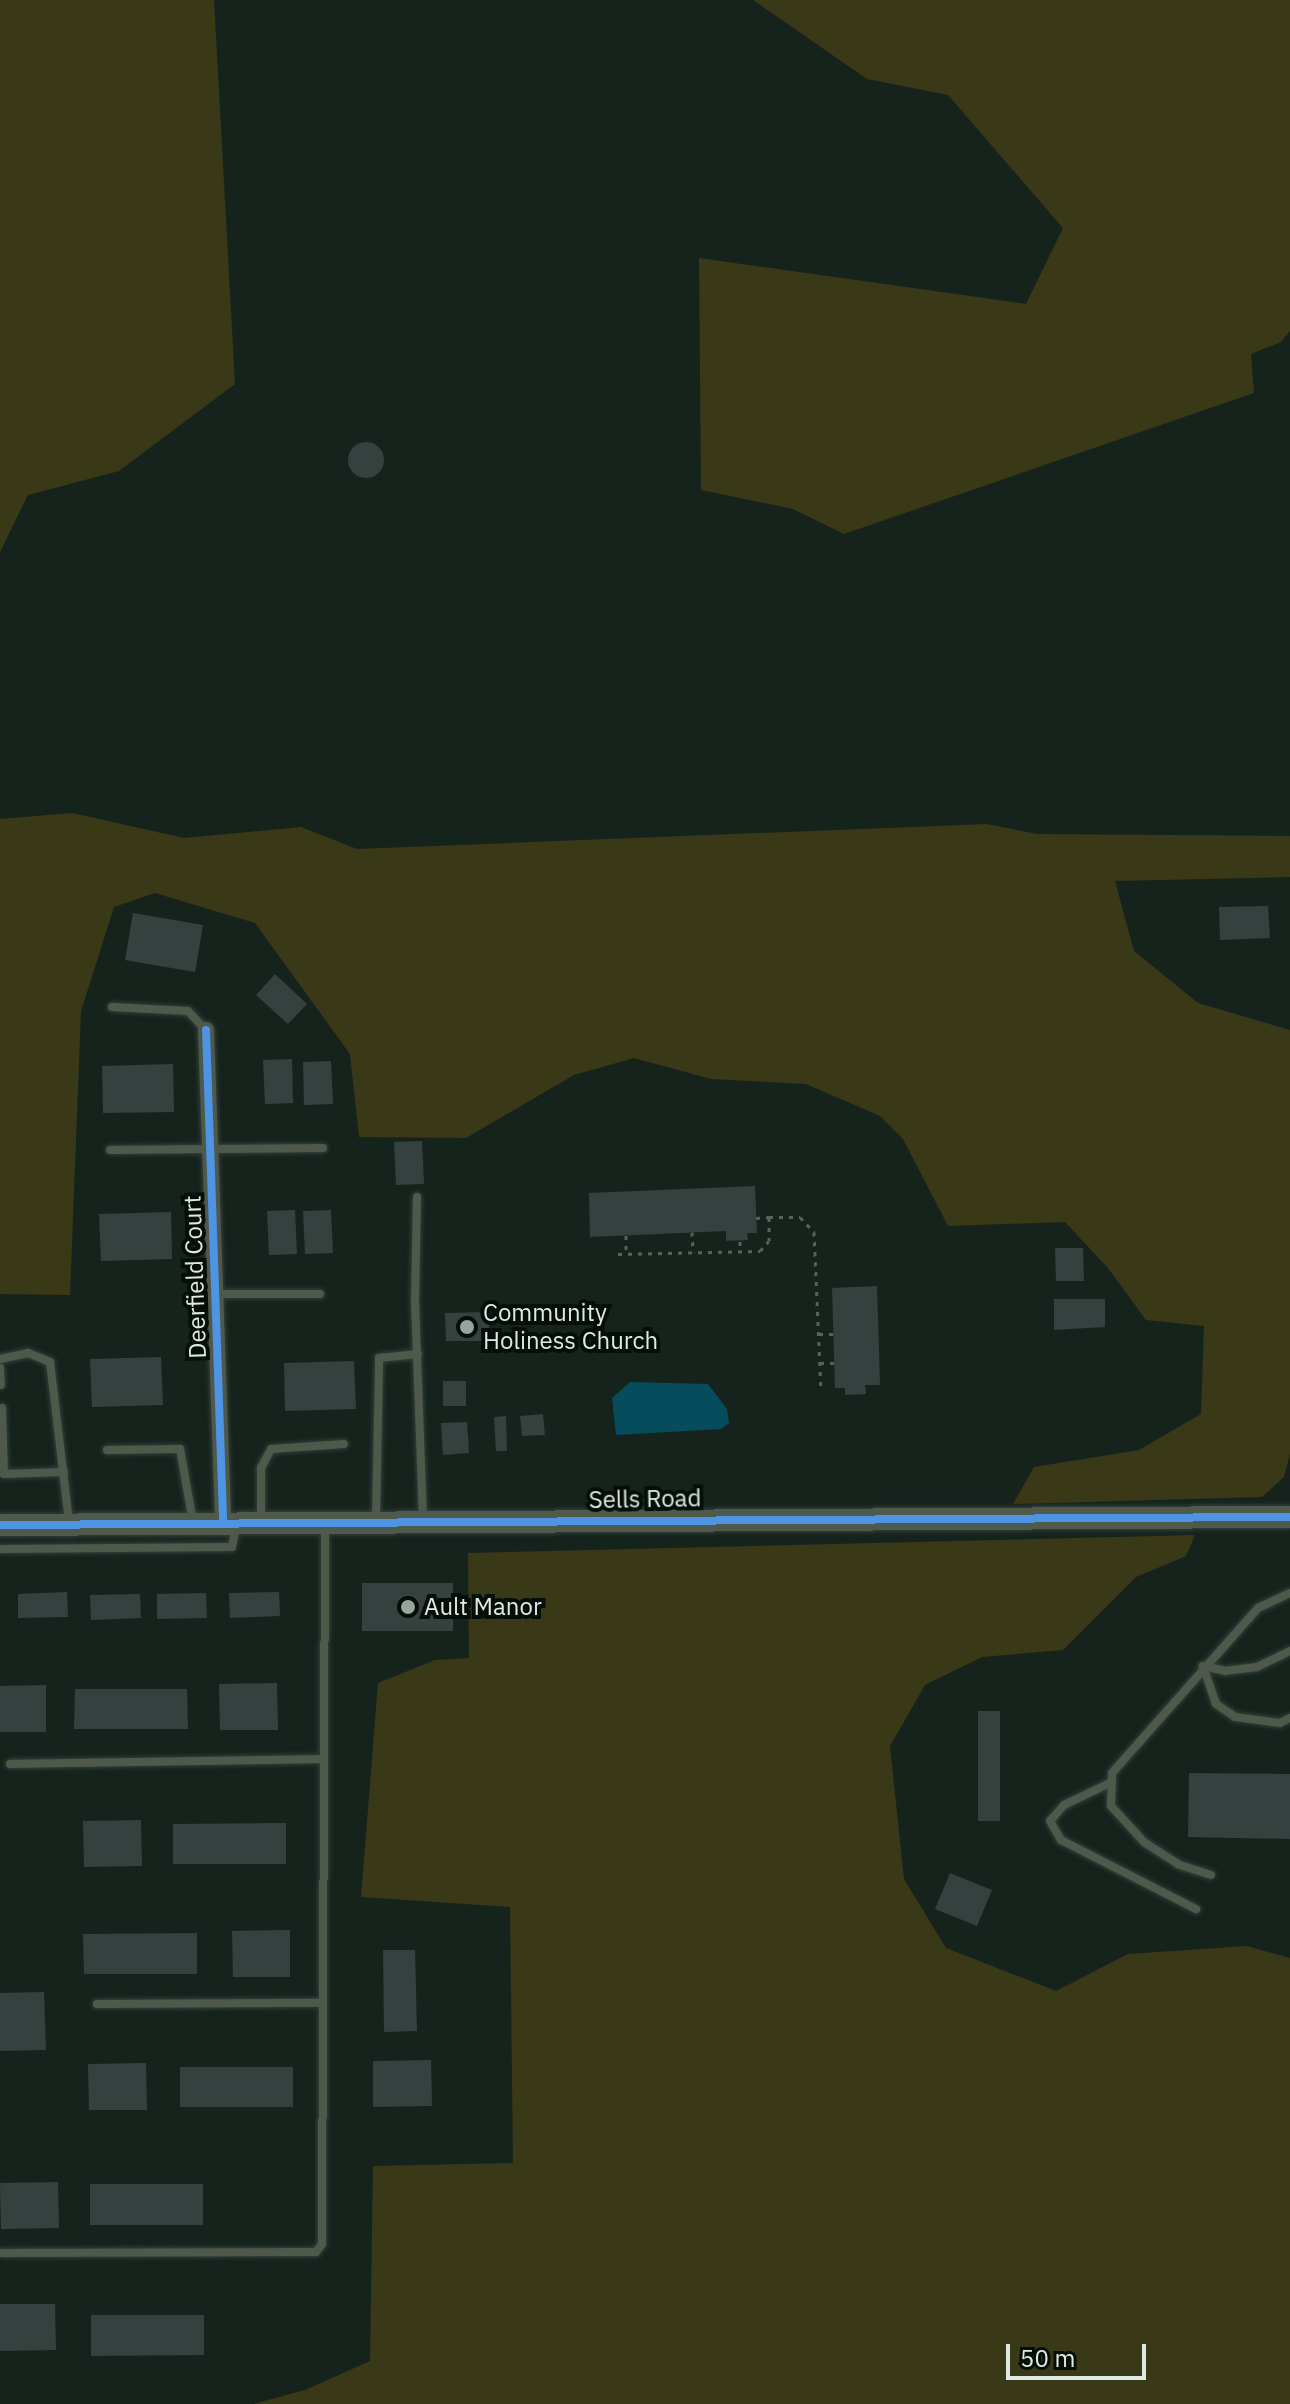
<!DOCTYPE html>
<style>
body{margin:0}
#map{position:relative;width:1290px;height:2404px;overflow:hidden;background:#16231d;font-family:"IBM Plex Sans",sans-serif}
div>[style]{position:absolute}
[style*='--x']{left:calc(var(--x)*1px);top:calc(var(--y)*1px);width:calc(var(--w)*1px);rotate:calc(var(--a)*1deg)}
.green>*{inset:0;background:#3a3917}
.water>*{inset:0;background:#054d5c}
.building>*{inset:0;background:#36413f}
.round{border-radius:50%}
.path>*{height:3px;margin-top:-1.5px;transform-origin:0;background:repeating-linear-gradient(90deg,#596158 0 4px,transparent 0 10px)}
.roads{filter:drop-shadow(0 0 2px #333e39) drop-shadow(0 0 2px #333e39)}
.lane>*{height:8px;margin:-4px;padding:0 4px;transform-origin:4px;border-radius:4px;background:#4f594b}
.street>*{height:16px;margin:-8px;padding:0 8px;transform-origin:8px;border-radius:8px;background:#4f594b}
.secondary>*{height:22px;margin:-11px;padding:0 11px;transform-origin:11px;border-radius:11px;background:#4f5a4c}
.cycleway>*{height:8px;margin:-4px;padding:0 4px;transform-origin:4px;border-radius:4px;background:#4d94e3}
.dots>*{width:22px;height:22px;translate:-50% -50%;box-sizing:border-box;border:4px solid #050e09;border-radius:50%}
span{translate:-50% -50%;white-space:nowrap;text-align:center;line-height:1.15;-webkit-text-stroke:8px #050e09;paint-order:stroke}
.street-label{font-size:24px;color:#deebe4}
.poi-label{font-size:24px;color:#deebe4}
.left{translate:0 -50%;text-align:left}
.scale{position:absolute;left:1006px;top:2344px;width:140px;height:36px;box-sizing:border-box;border:4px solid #deebe4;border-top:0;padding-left:10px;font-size:24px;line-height:28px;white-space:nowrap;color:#deebe4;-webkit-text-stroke:6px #050e09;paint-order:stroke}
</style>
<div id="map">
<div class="green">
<i style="clip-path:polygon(0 0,214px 0,235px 384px,119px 471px,28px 495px,0 552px)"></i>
<i style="clip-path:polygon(753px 0,1290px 0,1290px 331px,1281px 342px,1251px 354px,1254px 393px,844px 534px,793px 509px,701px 490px,699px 258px,1026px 304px,1063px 228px,948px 95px,867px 79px)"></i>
<i style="clip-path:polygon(72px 813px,184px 838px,301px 827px,357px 849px,987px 824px,1037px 834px,1290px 836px,1290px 877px,1115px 881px,1134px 951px,1198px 1003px,1290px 1030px,1290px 1454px,1284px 1477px,1262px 1497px,1013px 1504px,1034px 1467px,1139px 1450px,1201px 1414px,1204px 1326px,1146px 1320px,1108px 1268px,1065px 1222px,948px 1226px,903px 1139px,880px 1116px,806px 1084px,711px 1079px,634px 1058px,574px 1075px,466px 1138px,359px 1137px,350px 1054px,255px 923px,155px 893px,114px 907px,81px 1011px,70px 1295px,0 1294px,0 819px)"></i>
<i style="clip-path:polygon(1195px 1535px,1186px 1556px,1136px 1577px,1063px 1650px,982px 1657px,925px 1685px,890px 1746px,904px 1879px,946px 1948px,1056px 1991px,1128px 1954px,1247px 1946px,1290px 1958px,1290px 2404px,253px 2404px,305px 2390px,370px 2361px,373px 2166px,513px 2163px,510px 1907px,361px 1897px,378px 1683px,435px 1660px,469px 1658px,468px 1553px)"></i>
</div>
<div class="water">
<i style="clip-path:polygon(630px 1382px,708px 1384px,727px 1409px,729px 1423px,721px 1429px,616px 1435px,612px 1398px)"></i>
</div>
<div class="building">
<i class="round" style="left:348px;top:442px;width:36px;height:36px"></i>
<i style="clip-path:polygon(1268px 906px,1270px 938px,1220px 940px,1219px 907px)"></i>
<i style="clip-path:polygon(133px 913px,203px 925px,195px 972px,125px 960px)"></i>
<i style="clip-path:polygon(275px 974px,307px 1004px,288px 1024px,256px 995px)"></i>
<i style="clip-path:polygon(292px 1059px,293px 1103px,265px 1104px,263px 1060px)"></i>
<i style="clip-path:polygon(331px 1061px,333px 1104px,304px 1105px,303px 1062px)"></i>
<i style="clip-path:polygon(173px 1064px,174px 1112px,103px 1113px,102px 1066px)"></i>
<i style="clip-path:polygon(422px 1141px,424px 1184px,396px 1185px,394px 1142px)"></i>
<i style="clip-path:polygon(755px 1186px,757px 1233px,747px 1233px,748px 1240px,726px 1241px,726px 1231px,590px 1237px,589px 1193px)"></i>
<i style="clip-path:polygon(295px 1210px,297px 1254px,269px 1255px,267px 1211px)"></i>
<i style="clip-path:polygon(331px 1210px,333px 1253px,305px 1254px,303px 1211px)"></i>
<i style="clip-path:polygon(171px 1212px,172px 1259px,101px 1261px,99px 1214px)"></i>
<i style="clip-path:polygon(1055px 1248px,1083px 1248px,1084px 1281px,1056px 1281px)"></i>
<i style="clip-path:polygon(877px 1286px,880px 1385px,865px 1385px,866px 1394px,845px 1395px,845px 1388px,835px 1388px,832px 1288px)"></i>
<i style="clip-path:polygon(1054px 1299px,1105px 1299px,1105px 1327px,1054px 1330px)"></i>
<i style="clip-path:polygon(489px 1312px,489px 1341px,446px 1341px,445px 1313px)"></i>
<i style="clip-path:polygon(161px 1357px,163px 1405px,92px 1407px,90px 1359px)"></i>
<i style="clip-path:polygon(354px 1361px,356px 1409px,285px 1411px,284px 1363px)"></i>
<i style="clip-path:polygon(443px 1381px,466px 1381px,466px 1406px,443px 1406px)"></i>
<i style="clip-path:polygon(543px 1414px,545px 1435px,522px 1436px,520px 1416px)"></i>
<i style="clip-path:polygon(506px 1416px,507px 1451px,496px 1451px,494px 1417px)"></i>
<i style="clip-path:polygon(467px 1422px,469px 1453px,443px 1455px,441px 1423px)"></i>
<i style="clip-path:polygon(362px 1583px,453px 1583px,453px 1631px,362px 1631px)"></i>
<i style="clip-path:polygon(67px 1592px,68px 1617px,18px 1618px,18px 1594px)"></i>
<i style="clip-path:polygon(279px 1592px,280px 1616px,230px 1618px,229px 1593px)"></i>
<i style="clip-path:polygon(206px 1593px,207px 1618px,157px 1619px,157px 1594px)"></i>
<i style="clip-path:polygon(140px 1594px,141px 1618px,91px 1620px,90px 1595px)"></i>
<i style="clip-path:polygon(277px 1683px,278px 1730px,220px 1730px,219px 1684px)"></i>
<i style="clip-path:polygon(46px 1685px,46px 1732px,0 1732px,0 1686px)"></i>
<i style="clip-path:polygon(75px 1689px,187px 1689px,188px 1729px,74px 1729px)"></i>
<i style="clip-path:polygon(978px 1711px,1000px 1711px,1000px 1821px,978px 1821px)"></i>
<i style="clip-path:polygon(1189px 1773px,1290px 1774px,1290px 1839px,1188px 1837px)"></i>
<i style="clip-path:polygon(141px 1820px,142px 1866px,84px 1867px,83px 1821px)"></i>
<i style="clip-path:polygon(286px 1823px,286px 1864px,173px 1864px,173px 1824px)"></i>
<i style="clip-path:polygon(950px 1873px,992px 1890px,977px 1926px,935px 1909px)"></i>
<i style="clip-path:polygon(290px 1930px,290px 1977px,233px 1977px,232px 1931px)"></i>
<i style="clip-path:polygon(197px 1933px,197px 1974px,84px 1974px,83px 1934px)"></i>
<i style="clip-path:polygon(383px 1950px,415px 1950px,417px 2031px,384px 2032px)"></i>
<i style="clip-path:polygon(44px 1992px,46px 2050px,0 2051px,0 1993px)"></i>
<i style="clip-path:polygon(431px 2060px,432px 2106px,373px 2107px,373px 2061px)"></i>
<i style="clip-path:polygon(146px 2063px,147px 2110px,89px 2110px,88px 2064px)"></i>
<i style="clip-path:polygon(180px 2067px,293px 2067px,293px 2107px,180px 2107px)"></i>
<i style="clip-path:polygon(58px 2182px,59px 2228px,1px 2229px,0 2183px)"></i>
<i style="clip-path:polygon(90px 2184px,203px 2184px,203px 2225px,90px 2225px)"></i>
<i style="clip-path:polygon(0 2304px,55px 2304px,56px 2350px,0 2351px)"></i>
<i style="clip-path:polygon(91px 2315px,204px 2315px,204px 2355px,91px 2356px)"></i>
</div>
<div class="path">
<i style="--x:756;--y:1218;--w:13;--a:-4"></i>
<i style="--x:692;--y:1232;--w:20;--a:87"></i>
<i style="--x:626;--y:1235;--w:19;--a:90"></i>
<i style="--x:740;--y:1241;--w:10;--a:90"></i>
<i style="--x:618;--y:1254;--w:142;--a:-1.2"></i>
<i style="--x:760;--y:1251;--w:13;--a:-48"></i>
<i style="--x:769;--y:1241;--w:24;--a:-90"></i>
<i style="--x:769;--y:1217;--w:31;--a:0"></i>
<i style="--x:800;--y:1217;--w:21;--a:47"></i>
<i style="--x:814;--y:1232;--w:158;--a:87.5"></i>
<i style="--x:819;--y:1334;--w:14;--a:0"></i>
<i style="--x:820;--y:1363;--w:14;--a:0"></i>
</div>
<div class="roads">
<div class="lane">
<i style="--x:112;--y:1007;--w:76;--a:3"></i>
<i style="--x:188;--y:1011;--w:26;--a:47"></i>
<i style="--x:110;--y:1150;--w:213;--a:-0.5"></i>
<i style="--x:417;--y:1197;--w:104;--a:91.1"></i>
<i style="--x:415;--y:1301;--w:220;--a:87.9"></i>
<i style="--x:216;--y:1294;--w:104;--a:0"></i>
<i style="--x:0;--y:1359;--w:29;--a:-12"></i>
<i style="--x:28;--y:1353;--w:24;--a:22"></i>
<i style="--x:50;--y:1362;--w:161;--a:83.2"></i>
<i style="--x:0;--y:1368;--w:17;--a:87"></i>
<i style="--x:2;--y:1408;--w:66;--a:88.3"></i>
<i style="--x:4;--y:1474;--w:60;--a:-1.9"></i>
<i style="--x:107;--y:1450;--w:73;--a:-0.8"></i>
<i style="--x:180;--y:1449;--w:74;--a:79.9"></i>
<i style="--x:376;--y:1521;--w:163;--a:-88.9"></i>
<i style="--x:379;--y:1358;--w:39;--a:-6"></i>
<i style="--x:261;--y:1522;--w:54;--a:-90"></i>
<i style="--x:261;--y:1468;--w:21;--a:-62"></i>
<i style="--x:271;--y:1449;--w:73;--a:-3.9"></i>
<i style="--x:0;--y:1549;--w:232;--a:-0.5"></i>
<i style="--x:232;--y:1547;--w:20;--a:-79"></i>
<i style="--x:1290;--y:1651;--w:37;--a:154"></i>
<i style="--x:1257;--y:1667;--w:31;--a:173"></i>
<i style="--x:1226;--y:1671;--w:24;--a:-168"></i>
<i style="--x:1203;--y:1666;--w:40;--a:71.1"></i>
<i style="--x:1216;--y:1704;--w:23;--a:34"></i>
<i style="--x:1235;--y:1717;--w:45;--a:7.6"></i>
<i style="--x:1280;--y:1723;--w:11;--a:-27"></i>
<i style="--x:10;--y:1764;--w:314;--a:-0.9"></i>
<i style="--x:1112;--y:1782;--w:53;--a:154.4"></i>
<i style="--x:1064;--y:1805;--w:21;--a:131"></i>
<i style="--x:1050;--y:1821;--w:22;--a:60"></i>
<i style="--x:1061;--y:1840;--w:152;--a:27.1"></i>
<i style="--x:1211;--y:1875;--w:35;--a:-162"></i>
<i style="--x:1178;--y:1864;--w:40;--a:-147.1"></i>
<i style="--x:1144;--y:1842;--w:49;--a:-132.5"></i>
<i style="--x:1111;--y:1806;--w:33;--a:-88"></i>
<i style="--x:1112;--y:1773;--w:220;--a:-48.5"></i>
<i style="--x:1258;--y:1608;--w:35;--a:-25"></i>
<i style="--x:97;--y:2004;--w:226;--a:-0.3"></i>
<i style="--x:2;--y:2253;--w:314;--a:-0.2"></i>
<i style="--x:316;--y:2252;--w:10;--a:-53"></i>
<i style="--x:322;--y:2244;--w:721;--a:-89.76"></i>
</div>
<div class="street">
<i style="--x:206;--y:1030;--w:493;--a:88"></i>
</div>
<div class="secondary">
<i style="--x:0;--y:1525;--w:1290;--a:-0.36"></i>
</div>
</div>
<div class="cycleway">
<i style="--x:206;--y:1030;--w:493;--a:88"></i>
<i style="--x:0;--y:1525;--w:1290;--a:-0.36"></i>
</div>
<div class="dots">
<i style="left:467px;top:1327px;background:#98a59e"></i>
<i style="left:408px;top:1607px;background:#98a59e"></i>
</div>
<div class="street-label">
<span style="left:195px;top:1277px;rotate:-92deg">Deerfield Court</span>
<span style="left:645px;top:1499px;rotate:-1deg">Sells Road</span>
</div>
<div class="poi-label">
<span class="left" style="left:483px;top:1327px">Community<br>Holiness Church</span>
<span class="left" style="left:424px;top:1607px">Ault Manor</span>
</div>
<div class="scale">50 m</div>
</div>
